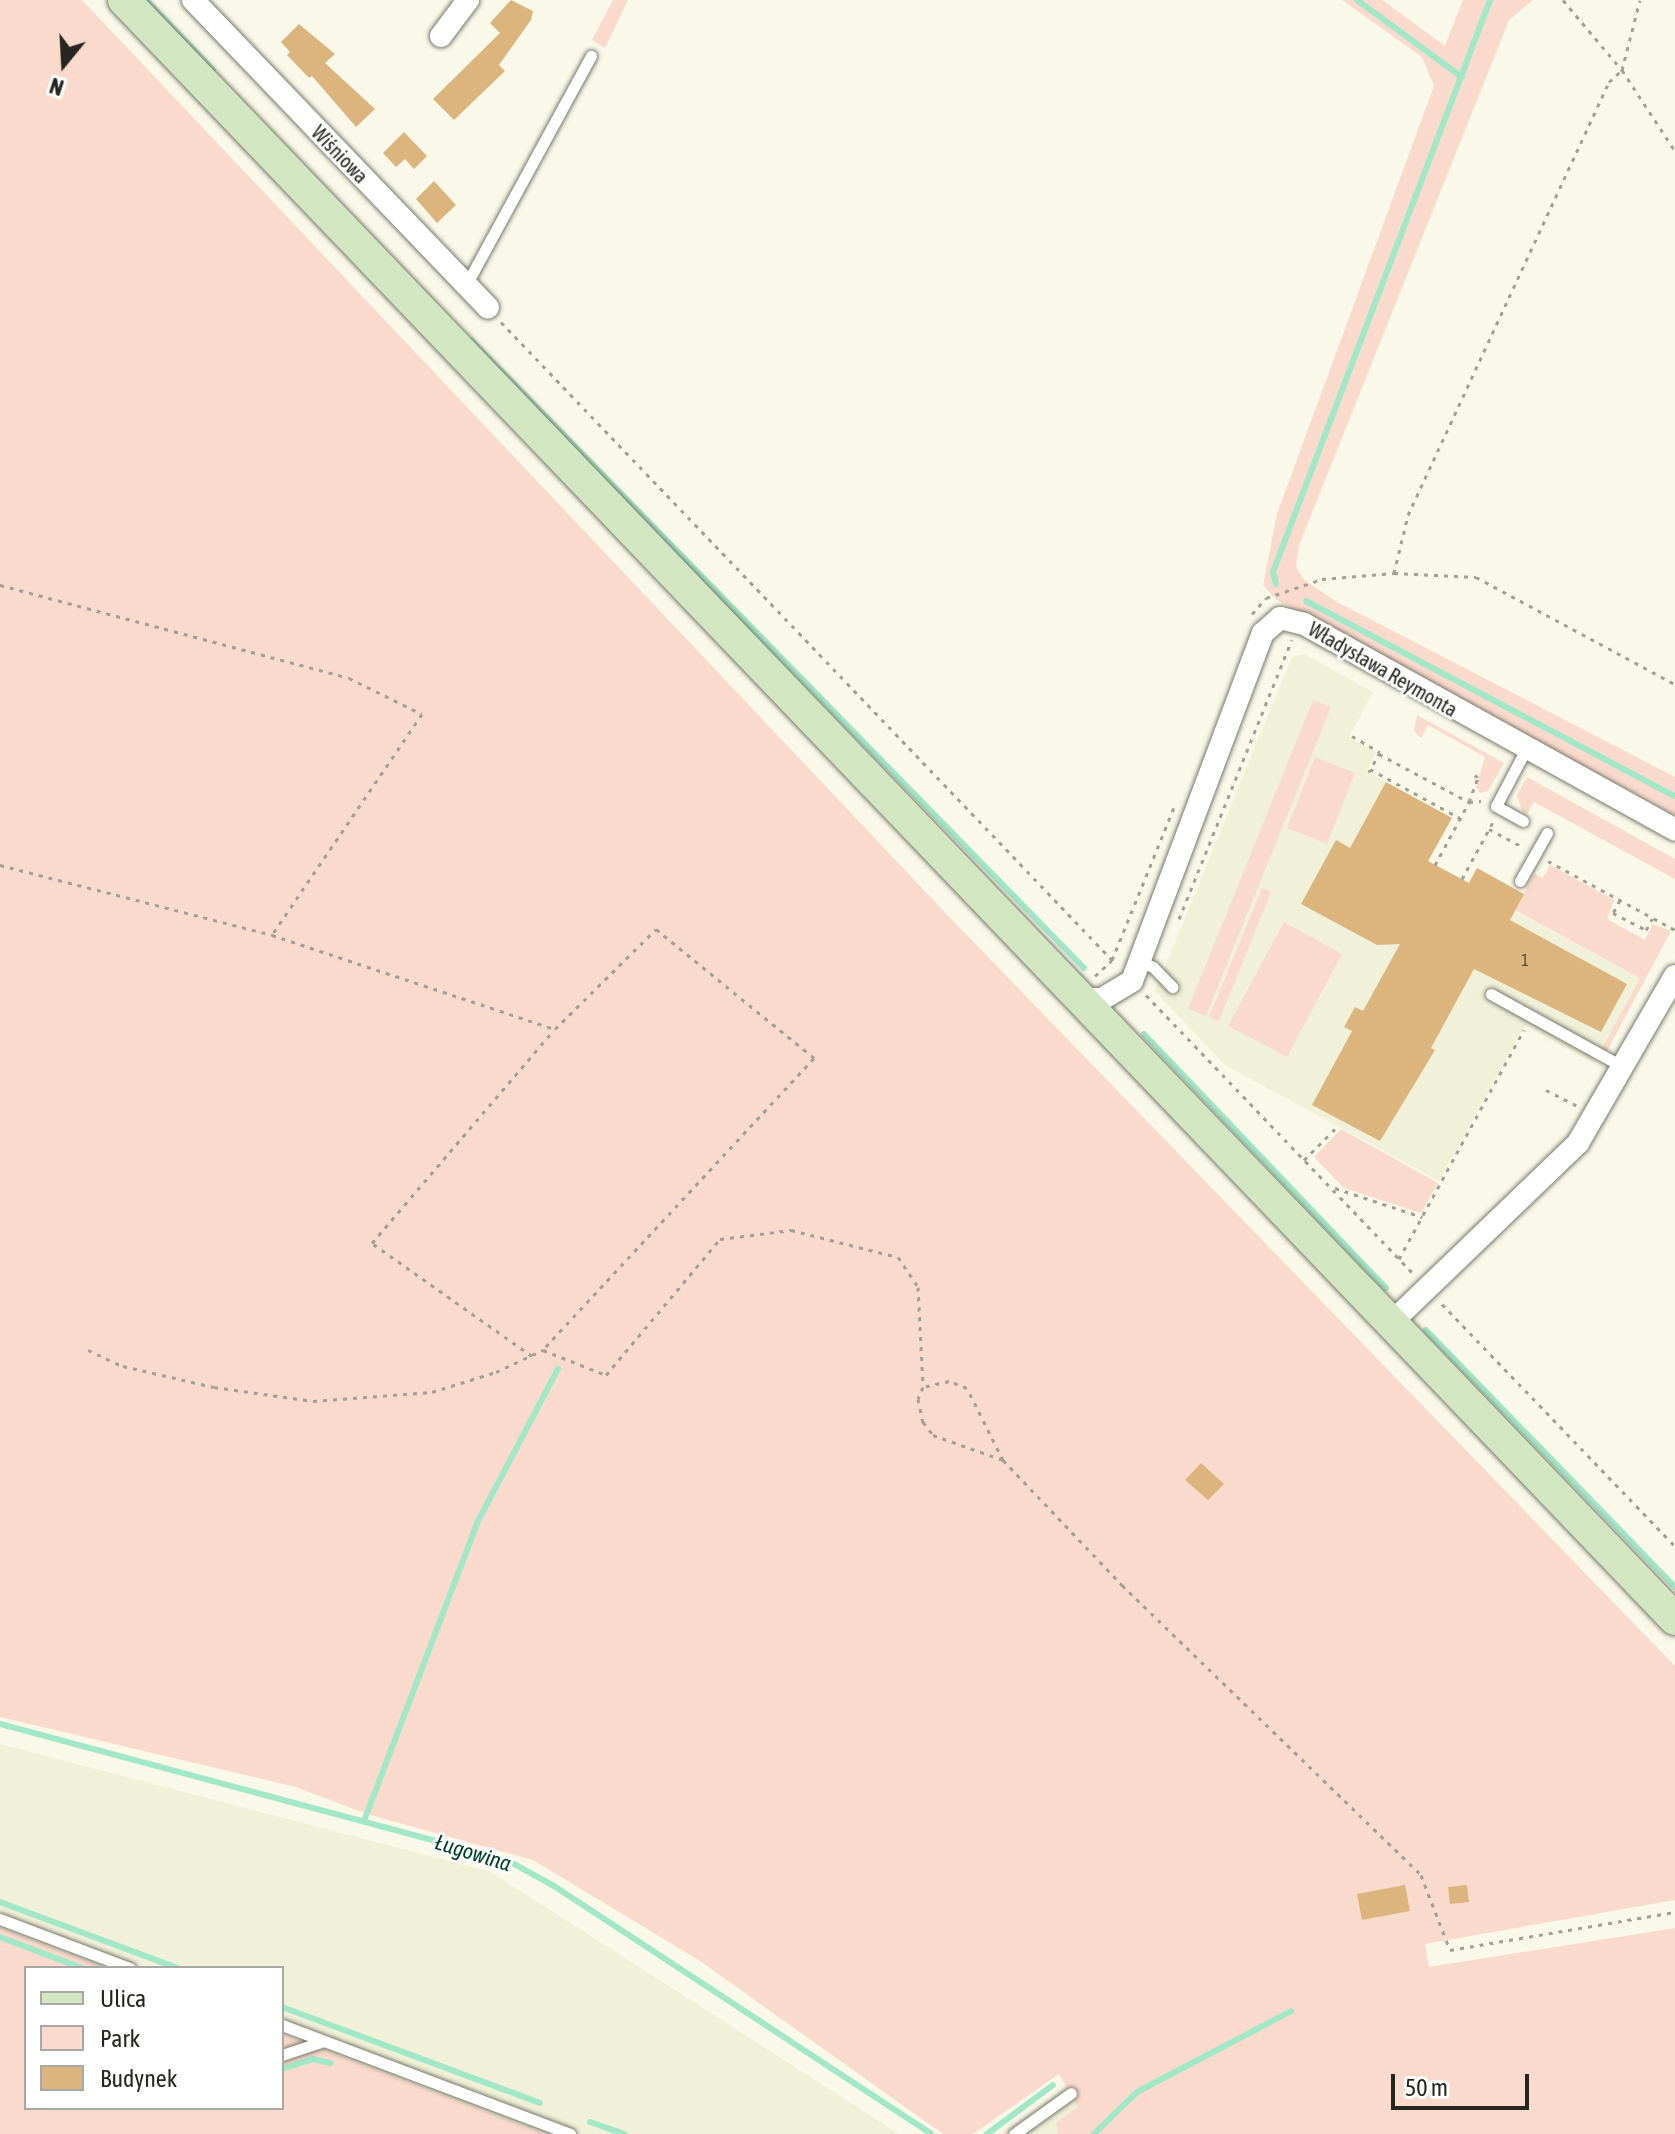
<!DOCTYPE html>
<meta charset="utf-8">
<style>
body{margin:0}
#map{position:relative;width:1675px;height:2134px;overflow:hidden;background:#f9f8e9;font-family:"Asap Condensed",sans-serif}
div>[style]{position:absolute}
[style*='--x']{left:calc(var(--x)*1px);top:calc(var(--y)*1px);width:calc(var(--w)*1px);rotate:calc(var(--a)*1deg)}
.built>*{inset:0;background:#f1f0d9}
.green>*{inset:0;background:#fadacc}
.stream>*{height:6px;margin:-3px;padding:0 3px;transform-origin:3px;border-radius:3px;background:#a2e7c7}
.building>*{inset:0;background:#dcb57e}
.path>*{height:3px;margin-top:-1.5px;transform-origin:0;background:repeating-linear-gradient(90deg,#a1a095 0 4px,transparent 0 10px)}
.roads{filter:drop-shadow(0 0 2px #79796b) drop-shadow(0 0 2px #79796b)}
.lane>*{height:11px;margin:-5.5px;padding:0 5.5px;transform-origin:5.5px;border-radius:5.5px;background:#fff}
.street>*{height:22px;margin:-11px;padding:0 11px;transform-origin:11px;border-radius:11px;background:#fff}
.secondary>*{height:32px;margin:-16px;padding:0 16px;transform-origin:16px;border-radius:16px;background:#d2e7c1}
span{translate:-50% -50%;white-space:nowrap;text-align:center;line-height:1.15;-webkit-text-stroke:6px #fff;paint-order:stroke}
.number-label{font-size:16px;color:#544a38}
.number-label span{-webkit-text-stroke-width:0}
.street-label{font-size:20px;color:#262620}
.water-label{font-size:22px;color:#003c28;font-style:italic}
.legend{position:absolute;left:24px;top:1966px;width:260px;height:144px;box-sizing:border-box;background:#fff;border:2px solid #a8a8a6;margin:0;padding:10px 14px;list-style:none;font-size:24px;color:#262620}
.legend li{display:flex;align-items:center;gap:16px;height:40px}
.legend b{width:40px;border:2px solid #a8a8a6}
.north{position:absolute;left:24px;top:24px;width:80px;height:80px;-webkit-text-stroke:6px #fff;paint-order:stroke;rotate:198deg;font-size:22px;font-weight:700;line-height:32px;text-align:center;color:#262620}
.north::after{content:'';display:block;margin:auto;width:28px;height:36px;background:#262620;clip-path:polygon(50% 0,100% 100%,50% 72%,0 100%)}
.scale{position:absolute;left:1391px;top:2074px;width:138px;height:36px;box-sizing:border-box;border:4px solid #262620;border-top:0;padding-left:10px;font-size:24px;line-height:28px;white-space:nowrap;color:#262620;-webkit-text-stroke:6px #fff;paint-order:stroke}
</style>
<div id="map">
<div class="built">
<i style="clip-path:polygon(1304px 654px,1373px 692px,1349px 737px,1376px 752px,1366px 771px,1452px 818px,1429px 861px,1468px 883px,1477px 868px,1524px 894px,1515px 911px,1640px 978px,1594px 1063px,1525px 1025px,1439px 1181px,1225px 1065px,1155px 991px,1292px 657px)"></i>
<i style="clip-path:polygon(evenodd,0 1744px,491px 1872px,899px 2134px,0 2134px,0 1744px,26px 1968px,282px 1968px,282px 2108px,26px 2108px,26px 1968px)"></i>
<i style="clip-path:polygon(1067px 2086px,1079px 2107px,1056px 2123px,1058px 2134px,1000px 2134px)"></i>
</div>
<div class="green">
<i style="clip-path:polygon(0 0,82px 0,954px 922px,1675px 1666px,1675px 1900px,1425px 1944px,1429px 1967px,1675px 1928px,1675px 2134px,1058px 2134px,1056px 2123px,1078px 2107px,1059px 2074px,973px 2134px,943px 2134px,700px 1961px,533px 1860px,367px 1814px,296px 1787px,0 1717px)"></i>
<i style="clip-path:polygon(613px 0,628px 0,605px 48px,592px 40px)"></i>
<i style="clip-path:polygon(1342px 0,1382px 0,1445px 46px,1463px 0,1533px 0,1509px 20px,1299px 545px,1296px 567px,1304px 580px,1337px 602px,1675px 777px,1675px 815px,1277px 600px,1263px 585px,1277px 514px,1434px 86px,1422px 57px)"></i>
<i style="clip-path:polygon(1313px 700px,1331px 707px,1206px 1016px,1188px 1009px)"></i>
<i style="clip-path:polygon(1417px 715px,1504px 763px,1488px 791px,1480px 793px,1476px 787px,1485px 757px,1428px 725px,1421px 738px,1414px 731px)"></i>
<i style="clip-path:polygon(1315px 757px,1355px 773px,1327px 844px,1287px 828px)"></i>
<i style="clip-path:polygon(1527px 777px,1675px 859px,1675px 879px,1534px 802px,1527px 814px,1522px 811px,1517px 795px)"></i>
<i style="clip-path:polygon(1550px 865px,1614px 900px,1607px 919px,1645px 940px,1653px 924px,1671px 931px,1607px 1051px,1602px 1048px,1640px 978px,1515px 910px,1534px 874px,1543px 878px)"></i>
<i style="clip-path:polygon(1262px 888px,1271px 892px,1219px 1021px,1209px 1017px)"></i>
<i style="clip-path:polygon(1284px 922px,1342px 954px,1287px 1057px,1228px 1026px)"></i>
<i style="clip-path:polygon(1341px 1129px,1438px 1183px,1421px 1213px,1344px 1188px,1314px 1157px)"></i>
<i style="clip-path:polygon(0 1928px,107px 1968px,26px 1968px,26px 2108px,282px 2108px,282px 2034px,545px 2134px,0 2134px)"></i>
</div>
<div class="stream">
<i style="--x:146;--y:0;--w:97;--a:46.3"></i>
<i style="--x:1357;--y:0;--w:130;--a:36.3"></i>
<i style="--x:472;--y:341;--w:876;--a:45.69"></i>
<i style="--x:1276;--y:584;--w:12;--a:-104"></i>
<i style="--x:1273;--y:572;--w:612;--a:-69.22"></i>
<i style="--x:1306;--y:601;--w:417;--a:27.9"></i>
<i style="--x:1144;--y:1034;--w:351;--a:46.4"></i>
<i style="--x:1426;--y:1330;--w:358;--a:45.9"></i>
<i style="--x:0;--y:1724;--w:525;--a:15.02"></i>
<i style="--x:507;--y:1860;--w:54;--a:29"></i>
<i style="--x:554;--y:1886;--w:451;--a:33.3"></i>
<i style="--x:364;--y:1821;--w:319;--a:-69.2"></i>
<i style="--x:477;--y:1523;--w:174;--a:-62.3"></i>
<i style="--x:0;--y:1902;--w:189;--a:20.4"></i>
<i style="--x:0;--y:1937;--w:88;--a:20.7"></i>
<i style="--x:282;--y:2007;--w:275;--a:20.4"></i>
<i style="--x:282;--y:2069;--w:33;--a:-18"></i>
<i style="--x:313;--y:2059;--w:18;--a:13"></i>
<i style="--x:590;--y:2122;--w:36;--a:19"></i>
<i style="--x:987;--y:2134;--w:82;--a:-36.6"></i>
<i style="--x:1094;--y:2134;--w:60;--a:-44.3"></i>
<i style="--x:1137;--y:2092;--w:174;--a:-27.7"></i>
</div>
<div class="building">
<i style="clip-path:polygon(511px 0,533px 11px,531px 20px,499px 65px,505px 71px,454px 120px,433px 99px,500px 33px,490px 23px)"></i>
<i style="clip-path:polygon(299px 24px,335px 54px,325px 63px,375px 109px,356px 127px,312px 76px,309px 78px,287px 55px,290px 52px,281px 42px)"></i>
<i style="clip-path:polygon(404px 132px,427px 156px,414px 169px,405px 159px,396px 167px,383px 153px)"></i>
<i style="clip-path:polygon(434px 181px,456px 205px,437px 223px,416px 199px)"></i>
<i style="clip-path:polygon(1386px 782px,1452px 818px,1428px 861px,1469px 883px,1477px 868px,1524px 894px,1510px 920px,1627px 984px,1601px 1032px,1474px 969px,1431px 1048px,1435px 1050px,1380px 1141px,1312px 1105px,1352px 1031px,1344px 1027px,1355px 1007px,1363px 1011px,1400px 944px,1377px 945px,1301px 904px,1336px 840px,1350px 848px)"></i>
<i style="clip-path:polygon(1201px 1463px,1224px 1484px,1208px 1500px,1185px 1480px)"></i>
<i style="clip-path:polygon(1405px 1885px,1410px 1911px,1362px 1920px,1357px 1894px)"></i>
<i style="clip-path:polygon(1467px 1885px,1469px 1902px,1450px 1904px,1448px 1887px)"></i>
</div>
<div class="path">
<i style="--x:1563;--y:0;--w:92;--a:49.9"></i>
<i style="--x:1622;--y:70;--w:97;--a:56.8"></i>
<i style="--x:501;--y:322;--w:889;--a:46.23"></i>
<i style="--x:1394;--y:573;--w:60;--a:-76.4"></i>
<i style="--x:1408;--y:515;--w:477;--a:-65.1"></i>
<i style="--x:1609;--y:82;--w:18;--a:-43"></i>
<i style="--x:1622;--y:70;--w:72;--a:-75.6"></i>
<i style="--x:0;--y:585;--w:361;--a:14.9"></i>
<i style="--x:349;--y:678;--w:81;--a:26.3"></i>
<i style="--x:422;--y:714;--w:267;--a:124.2"></i>
<i style="--x:1252;--y:614;--w:21;--a:-49"></i>
<i style="--x:1266;--y:598;--w:59;--a:-18.7"></i>
<i style="--x:1322;--y:579;--w:72;--a:-4.8"></i>
<i style="--x:1394;--y:573;--w:82;--a:2.8"></i>
<i style="--x:1476;--y:577;--w:226;--a:28.3"></i>
<i style="--x:1352;--y:736;--w:32;--a:30"></i>
<i style="--x:1380;--y:752;--w:23;--a:119"></i>
<i style="--x:1379;--y:754;--w:102;--a:28.1"></i>
<i style="--x:1469;--y:802;--w:12;--a:-5"></i>
<i style="--x:1370;--y:769;--w:102;--a:28.6"></i>
<i style="--x:1489;--y:829;--w:40;--a:28"></i>
<i style="--x:1548;--y:861;--w:145;--a:28.5"></i>
<i style="--x:0;--y:865;--w:281;--a:14.4"></i>
<i style="--x:272;--y:935;--w:298;--a:18.4"></i>
<i style="--x:555;--y:1029;--w:142;--a:-44.7"></i>
<i style="--x:656;--y:929;--w:204;--a:39.2"></i>
<i style="--x:814;--y:1058;--w:398;--a:132.9"></i>
<i style="--x:1435;--y:865;--w:72;--a:-61.6"></i>
<i style="--x:1469;--y:802;--w:27;--a:-70"></i>
<i style="--x:1478;--y:777;--w:9;--a:-153"></i>
<i style="--x:1462;--y:879;--w:65;--a:-61.5"></i>
<i style="--x:1620;--y:900;--w:15;--a:118"></i>
<i style="--x:1613;--y:913;--w:37;--a:27"></i>
<i style="--x:1646;--y:930;--w:13;--a:-61"></i>
<i style="--x:1179;--y:919;--w:301;--a:-68"></i>
<i style="--x:1095;--y:976;--w:23;--a:-43"></i>
<i style="--x:1112;--y:960;--w:165;--a:-67.9"></i>
<i style="--x:1146;--y:995;--w:384;--a:46.2"></i>
<i style="--x:1546;--y:1090;--w:34;--a:27"></i>
<i style="--x:1304;--y:1160;--w:48;--a:-45"></i>
<i style="--x:1335;--y:1188;--w:92;--a:18.4"></i>
<i style="--x:1399;--y:1259;--w:261;--a:-61.4"></i>
<i style="--x:1442;--y:1304;--w:336;--a:46.1"></i>
<i style="--x:88;--y:1350;--w:38;--a:25"></i>
<i style="--x:123;--y:1366;--w:93;--a:13"></i>
<i style="--x:214;--y:1387;--w:100;--a:8"></i>
<i style="--x:313;--y:1401;--w:119;--a:-4.3"></i>
<i style="--x:432;--y:1392;--w:67;--a:-17.4"></i>
<i style="--x:496;--y:1372;--w:52;--a:-25.1"></i>
<i style="--x:543;--y:1350;--w:68;--a:21.6"></i>
<i style="--x:606;--y:1375;--w:177;--a:-50"></i>
<i style="--x:720;--y:1239;--w:72;--a:-7.2"></i>
<i style="--x:791;--y:1230;--w:110;--a:14.2"></i>
<i style="--x:898;--y:1257;--w:36;--a:56"></i>
<i style="--x:918;--y:1287;--w:99;--a:87.1"></i>
<i style="--x:532;--y:1356;--w:196;--a:-144.8"></i>
<i style="--x:372;--y:1243;--w:280;--a:-49.5"></i>
<i style="--x:1003;--y:1460;--w:80;--a:-116.6"></i>
<i style="--x:967;--y:1388;--w:19;--a:-159"></i>
<i style="--x:949;--y:1381;--w:27;--a:167"></i>
<i style="--x:923;--y:1387;--w:13;--a:113"></i>
<i style="--x:918;--y:1399;--w:24;--a:78"></i>
<i style="--x:923;--y:1422;--w:16;--a:52"></i>
<i style="--x:933;--y:1435;--w:74;--a:19.7"></i>
<i style="--x:1003;--y:1460;--w:173;--a:46.4"></i>
<i style="--x:1122;--y:1585;--w:417;--a:44.1"></i>
<i style="--x:1421;--y:1875;--w:80;--a:68.9"></i>
<i style="--x:1450;--y:1950;--w:228;--a:-9.6"></i>
</div>
<div class="roads">
<div class="lane">
<i style="--x:466;--y:285;--w:261;--a:-61.4"></i>
<i style="--x:1523;--y:821;--w:31;--a:-151"></i>
<i style="--x:1496;--y:806;--w:64;--a:-62.2"></i>
<i style="--x:1520;--y:881;--w:55;--a:-60.6"></i>
<i style="--x:1139;--y:961;--w:15;--a:23"></i>
<i style="--x:1153;--y:967;--w:28;--a:46"></i>
<i style="--x:1491;--y:994;--w:151;--a:28.9"></i>
<i style="--x:0;--y:1919;--w:139;--a:20.7"></i>
<i style="--x:282;--y:2025;--w:308;--a:20.7"></i>
<i style="--x:282;--y:2055;--w:44;--a:-18.4"></i>
<i style="--x:1014;--y:2134;--w:70;--a:-35.7"></i>
</div>
<div class="street">
<i style="--x:193;--y:0;--w:426;--a:46.2"></i>
<i style="--x:441;--y:36;--w:45;--a:-53.1"></i>
<i style="--x:1080;--y:999;--w:22;--a:0"></i>
<i style="--x:1102;--y:999;--w:35;--a:-31"></i>
<i style="--x:1132;--y:981;--w:372;--a:-69.4"></i>
<i style="--x:1263;--y:633;--w:23;--a:-41"></i>
<i style="--x:1280;--y:618;--w:25;--a:14"></i>
<i style="--x:1304;--y:624;--w:424;--a:29"></i>
<i style="--x:1391;--y:1323;--w:260;--a:-43.9"></i>
<i style="--x:1578;--y:1143;--w:193;--a:-59.9"></i>
</div>
<div class="secondary">
<i style="--x:124;--y:0;--w:2242;--a:46.23"></i>
</div>
</div>
<div class="number-label">
<span style="left:1525px;top:960px">1</span>
</div>
<div class="street-label">
<span style="left:340px;top:154px;rotate:46deg">Wiśniowa</span>
<span style="left:1383px;top:669px;rotate:30deg">Władysława Reymonta</span>
</div>
<div class="water-label">
<span style="left:473px;top:1853px;rotate:17deg">Ługowina</span>
</div>
<ul class="legend">
<li><b style="height:10px;background:#d2e7c1"></b>Ulica</li>
<li><b style="height:22px;background:#fadacc"></b>Park</li>
<li><b style="height:22px;background:#dcb57e"></b>Budynek</li>
</ul>
<div class="north">N</div>
<div class="scale">50 m</div>
</div>
